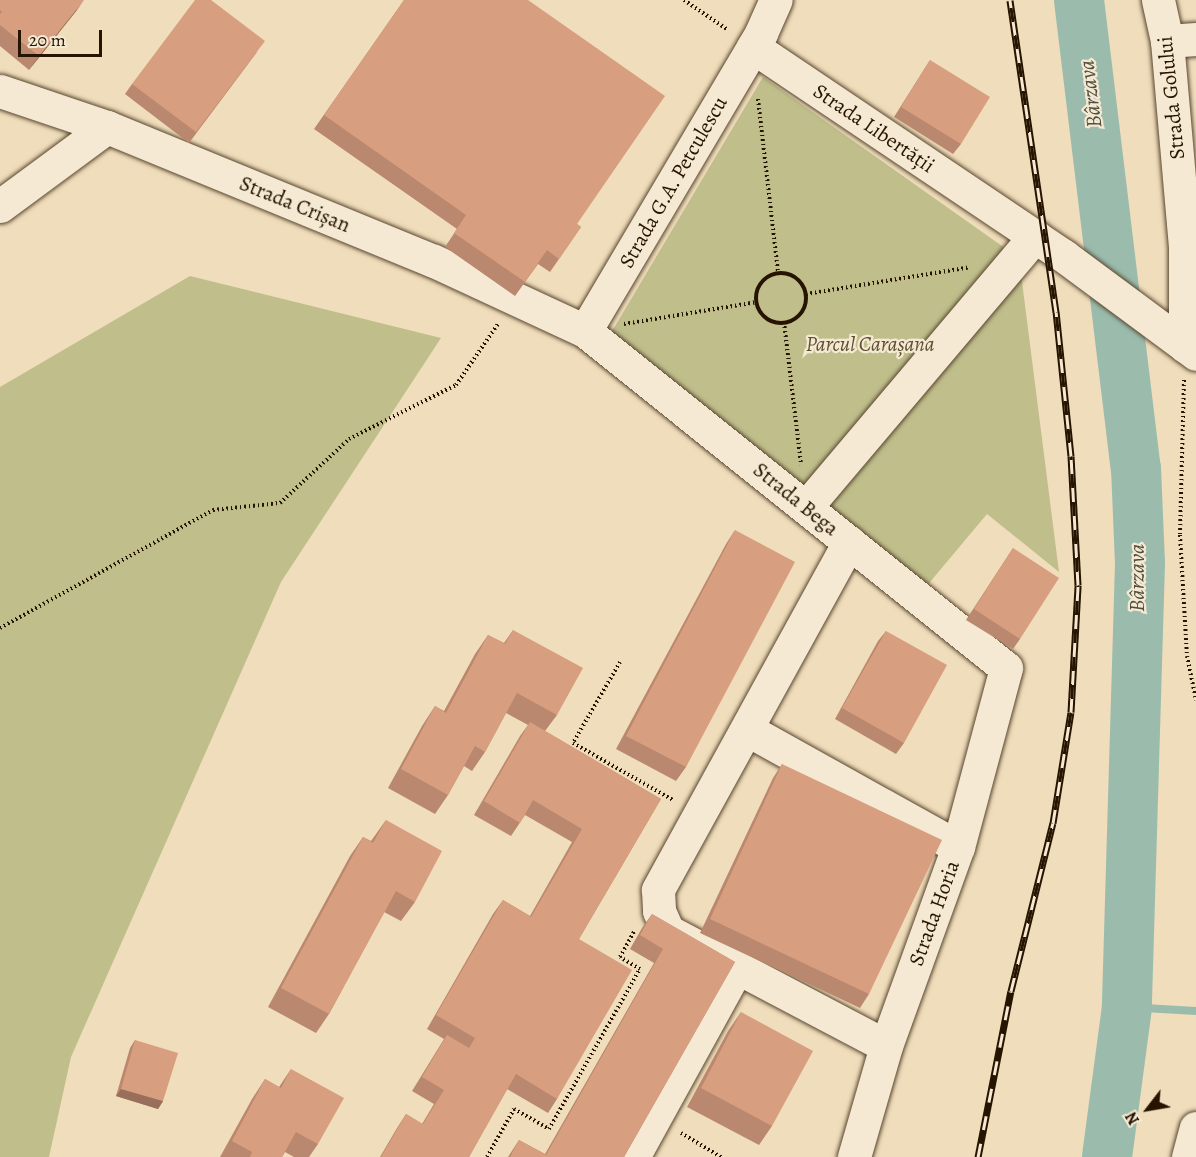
<!DOCTYPE html>
<meta charset="utf-8">
<style>
body{margin:0}
#map{position:relative;width:1196px;height:1157px;overflow:hidden;background:#f0ddbb;font-family:Alegreya,serif}
div>[style]{position:absolute}
[style*='--x']{left:calc(var(--x)*1px);top:calc(var(--y)*1px);width:calc(var(--w)*1px);rotate:calc(var(--a)*1deg)}
.green>*{inset:0;background:#c0bf8c}
.stream>*{height:8px;margin:-4px;padding:0 4px;transform-origin:4px;border-radius:4px;background:#9bbcad}
.river>*{height:50px;margin:-25px;padding:0 25px;transform-origin:25px;border-radius:25px;background:#9bbcad}
.path>*{height:4px;margin-top:-2px;transform-origin:0;background:repeating-linear-gradient(90deg,#261400 0 1.5px,transparent 0 4.5px)}
.path>.ring{margin:-2px;padding:0;box-sizing:content-box;background:none;border:4px solid #261400;border-radius:50%}
.roads{filter:drop-shadow(0 0 2px #58462f) drop-shadow(0 0 2px #58462f)}
.minor>*{height:33px;margin:-16.5px;padding:0 16.5px;transform-origin:16.5px;border-radius:16.5px;background:#f5e9d3}
.rail>*{height:7px;margin-top:-3.5px;transform-origin:0;background:repeating-linear-gradient(90deg,#f5e9d3 0 14px,#261400 0 28px);box-sizing:border-box;border-block:2px solid #261400}
.wall>*{inset:0;background:#ba886e}
.shaded-wall>*{inset:0;background:#976f5a}
.building>*{inset:0;background:#d89e80}
span{translate:-50% -50%;white-space:nowrap;text-align:center;line-height:1.15;-webkit-text-stroke:4.5px #f5e9d3;paint-order:stroke}
.street-label{font-size:21px;color:#261400}
.park-label{font-size:21px;color:#5c5031;font-style:italic}
.water-label{font-size:22px;color:#4f4f3d;font-style:italic}
.north{position:absolute;left:1118px;top:1079px;width:60px;height:60px;-webkit-text-stroke:4px #f5e9d3;paint-order:stroke;rotate:239deg;font-size:16px;font-weight:700;line-height:24px;text-align:center;color:#261400}
.north::after{content:'';display:block;margin:auto;width:21px;height:27px;background:#261400;clip-path:polygon(50% 0,100% 100%,50% 72%,0 100%)}
.scale{position:absolute;left:18px;top:30px;width:84px;height:27px;box-sizing:border-box;border:3px solid #261400;border-top:0;padding-left:8px;font-size:18px;line-height:21px;white-space:nowrap;color:#261400;-webkit-text-stroke:4px #f5e9d3;paint-order:stroke}
</style>
<div id="map">
<div class="green">
<i style="clip-path:polygon(763px 77px,1019px 258px,1059px 572px,987px 514px,925px 588px,608px 338px)"></i>
<i style="clip-path:polygon(190px 276px,441px 338px,281px 582px,71px 1057px,49px 1157px,0 1157px,0 387px)"></i>
</div>
<div class="stream">
<i style="--x:1127;--y:1007;--w:69;--a:3.3"></i>
</div>
<div class="river">
<i style="--x:1079;--y:0;--w:471;--a:83.1"></i>
<i style="--x:1136;--y:468;--w:95;--a:87.6"></i>
<i style="--x:1140;--y:563;--w:444;--a:91.7"></i>
<i style="--x:1127;--y:1007;--w:151;--a:97.6"></i>
</div>
<div class="path">
<i style="--x:684;--y:0;--w:53;--a:34.3"></i>
<i style="--x:758;--y:99;--w:175;--a:83.4"></i>
<i class="ring" style="left:756px;top:273px;width:46px;height:46px"></i>
<i style="--x:806;--y:294;--w:166;--a:-9.3"></i>
<i style="--x:784;--y:322;--w:144;--a:83.2"></i>
<i style="--x:624;--y:324;--w:135;--a:-9.4"></i>
<i style="--x:1184;--y:380;--w:155;--a:91.5"></i>
<i style="--x:1180;--y:535;--w:121;--a:86.7"></i>
<i style="--x:1187;--y:656;--w:45;--a:78.4"></i>
<i style="--x:0;--y:628;--w:244;--a:-29"></i>
<i style="--x:213;--y:510;--w:67;--a:-6"></i>
<i style="--x:280;--y:503;--w:94;--a:-42.8"></i>
<i style="--x:349;--y:439;--w:120;--a:-26.8"></i>
<i style="--x:456;--y:385;--w:74;--a:-55.5"></i>
<i style="--x:620;--y:662;--w:94;--a:120.1"></i>
<i style="--x:573;--y:743;--w:115;--a:29.7"></i>
<i style="--x:681;--y:1133;--w:47;--a:31"></i>
<i style="--x:487;--y:1157;--w:55;--a:-60.6"></i>
<i style="--x:514;--y:1109;--w:40;--a:29.7"></i>
<i style="--x:549;--y:1129;--w:184;--a:-60.4"></i>
<i style="--x:640;--y:969;--w:23;--a:-149"></i>
<i style="--x:620;--y:957;--w:29;--a:-61"></i>
</div>
<div class="roads">
<div class="minor">
<i style="--x:1158;--y:0;--w:42;--a:77.6"></i>
<i style="--x:1167;--y:41;--w:206;--a:85"></i>
<i style="--x:1185;--y:246;--w:100;--a:90"></i>
<i style="--x:1167;--y:41;--w:29;--a:-4"></i>
<i style="--x:753;--y:47;--w:375;--a:33.9"></i>
<i style="--x:1064;--y:256;--w:164;--a:36.6"></i>
<i style="--x:0;--y:91;--w:113;--a:18.6"></i>
<i style="--x:107;--y:127;--w:353;--a:22.3"></i>
<i style="--x:434;--y:261;--w:166;--a:24.9"></i>
<i style="--x:585;--y:331;--w:539;--a:38.68"></i>
<i style="--x:1006;--y:668;--w:185;--a:105"></i>
<i style="--x:958;--y:847;--w:212;--a:109.9"></i>
<i style="--x:886;--y:1046;--w:116;--a:106.1"></i>
<i style="--x:0;--y:206;--w:133;--a:-36.4"></i>
<i style="--x:585;--y:331;--w:346;--a:-59.4"></i>
<i style="--x:761;--y:33;--w:36;--a:-66"></i>
<i style="--x:806;--y:507;--w:355;--a:-49.8"></i>
<i style="--x:849;--y:542;--w:397;--a:118.8"></i>
<i style="--x:658;--y:890;--w:21;--a:87"></i>
<i style="--x:659;--y:911;--w:22;--a:66"></i>
<i style="--x:668;--y:931;--w:246;--a:27.8"></i>
<i style="--x:748;--y:730;--w:240;--a:29.1"></i>
<i style="--x:633;--y:1157;--w:216;--a:-61.2"></i>
<i style="--x:1188;--y:1157;--w:30;--a:-75"></i>
</div>
</div>
<div class="rail">
<i style="--x:978;--y:1157;--w:169;--a:-78.8"></i>
<i style="--x:1011;--y:991;--w:173;--a:-76"></i>
<i style="--x:1053;--y:823;--w:112;--a:-80.8"></i>
<i style="--x:1071;--y:712;--w:127;--a:-86.8"></i>
<i style="--x:1078;--y:585;--w:129;--a:-93.1"></i>
<i style="--x:1071;--y:456;--w:145;--a:-95.9"></i>
<i style="--x:1056;--y:312;--w:315;--a:-98.4"></i>
</div>
<div class="wall">
<i style="clip-path:polygon(0 0,77px 10px,29px 70px,0 46px)"></i>
<i style="clip-path:polygon(404px 0,577px 224px,581px 227px,550px 272px,538px 264px,515px 296px,445px 247px,457px 229px,314px 129px)"></i>
<i style="clip-path:polygon(257px 52px,189px 143px,125px 94px,132px 84px)"></i>
<i style="clip-path:polygon(930px 60px,961px 144px,953px 154px,894px 117px)"></i>
<i style="clip-path:polygon(735px 530px,686px 767px,676px 781px,616px 749px,726px 544px)"></i>
<i style="clip-path:polygon(1013px 548px,1020px 639px,1013px 649px,966px 620px)"></i>
<i style="clip-path:polygon(513px 630px,557px 715px,545px 731px,661px 799px,579px 939px,557px 1099px,548px 1113px,507px 1089px,469px 1157px,380px 1157px,397px 1128px,406px 1114px,422px 1124px,434px 1104px,412px 1091px,444px 1039px,427px 1029px,493px 914px,503px 900px,530px 916px,572px 842px,525px 815px,511px 836px,474px 815px,520px 736px,528px 725px,506px 713px,485px 752px,472px 771px,464px 766px,448px 795px,435px 814px,388px 788px,422px 726px,435px 706px,444px 711px,475px 654px,488px 635px,504px 643px)"></i>
<i style="clip-path:polygon(886px 631px,904px 743px,896px 754px,835px 719px,878px 641px)"></i>
<i style="clip-path:polygon(782px 764px,869px 994px,860px 1008px,700px 933px,773px 778px)"></i>
<i style="clip-path:polygon(386px 820px,415px 902px,401px 921px,384px 912px,329px 1014px,316px 1033px,268px 1007px,350px 856px,363px 837px,371px 841px)"></i>
<i style="clip-path:polygon(652px 914px,735px 962px,624px 1157px,508px 1157px,519px 1140px,545px 1154px,654px 963px,630px 949px,642px 928px)"></i>
<i style="clip-path:polygon(741px 1012px,772px 1126px,759px 1145px,687px 1107px,728px 1031px)"></i>
<i style="clip-path:polygon(135px 1040px,163px 1101px,158px 1109px,116px 1096px,130px 1048px)"></i>
<i style="clip-path:polygon(291px 1069px,318px 1144px,309px 1157px,294px 1157px,285px 1152px,282px 1157px,220px 1157px,252px 1099px,265px 1079px,279px 1087px)"></i>
</div>
<div class="shaded-wall">
<i style="clip-path:polygon(84px 0,77px 10px,29px 70px,39px 56px)"></i>
<i style="clip-path:polygon(121px 1089px,163px 1101px,158px 1109px,116px 1096px)"></i>
</div>
<div class="building">
<i style="clip-path:polygon(0 0,84px 0,39px 56px,0 25px,0 14px,2px 12px,0 10px)"></i>
<i style="clip-path:polygon(195px 0,211px 0,265px 41px,196px 132px,132px 84px)"></i>
<i style="clip-path:polygon(404px 0,528px 0,665px 96px,577px 224px,581px 227px,559px 259px,547px 250px,525px 282px,454px 233px,466px 215px,324px 115px)"></i>
<i style="clip-path:polygon(930px 60px,990px 97px,961px 144px,901px 107px)"></i>
<i style="clip-path:polygon(735px 530px,795px 562px,686px 767px,626px 736px)"></i>
<i style="clip-path:polygon(1013px 548px,1059px 578px,1020px 639px,974px 609px)"></i>
<i style="clip-path:polygon(513px 630px,583px 668px,557px 715px,517px 693px,485px 752px,475px 746px,448px 795px,401px 769px,435px 706px,446px 713px,488px 635px,505px 644px)"></i>
<i style="clip-path:polygon(886px 631px,947px 665px,904px 743px,842px 708px)"></i>
<i style="clip-path:polygon(530px 722px,661px 799px,579px 939px,632px 970px,557px 1099px,516px 1074px,469px 1157px,381px 1157px,406px 1114px,423px 1124px,444px 1090px,422px 1077px,447px 1035px,469px 1048px,475px 1038px,436px 1015px,503px 900px,531px 917px,582px 829px,533px 800px,520px 823px,484px 801px)"></i>
<i style="clip-path:polygon(782px 764px,942px 840px,869px 994px,710px 919px)"></i>
<i style="clip-path:polygon(386px 820px,442px 851px,415px 902px,396px 891px,329px 1014px,281px 988px,363px 837px,373px 843px)"></i>
<i style="clip-path:polygon(652px 914px,735px 962px,624px 1157px,510px 1157px,519px 1140px,546px 1155px,663px 949px,640px 935px)"></i>
<i style="clip-path:polygon(741px 1012px,813px 1051px,772px 1126px,701px 1088px)"></i>
<i style="clip-path:polygon(135px 1040px,178px 1053px,163px 1101px,121px 1089px)"></i>
<i style="clip-path:polygon(291px 1069px,344px 1098px,318px 1144px,296px 1132px,282px 1157px,250px 1157px,252px 1152px,232px 1141px,265px 1079px,281px 1088px)"></i>
</div>
<div class="street-label">
<span style="left:1171px;top:98px;rotate:-96deg">Strada Golului</span>
<span style="left:874px;top:128px;rotate:34deg">Strada Libertății</span>
<span style="left:673px;top:182px;rotate:-60deg">Strada G.A. Petculescu</span>
<span style="left:295px;top:204px;rotate:22deg">Strada Crișan</span>
<span style="left:796px;top:499px;rotate:39deg">Strada Bega</span>
<span style="left:934px;top:913px;rotate:-70deg">Strada Horia</span>
</div>
<div class="park-label">
<span style="left:870px;top:344px">Parcul Carașana</span>
</div>
<div class="water-label">
<span style="left:1091px;top:94px;rotate:-97deg">Bârzava</span>
<span style="left:1138px;top:578px;rotate:-90deg">Bârzava</span>
</div>
<div class="north">N</div>
<div class="scale">20 m</div>
</div>
